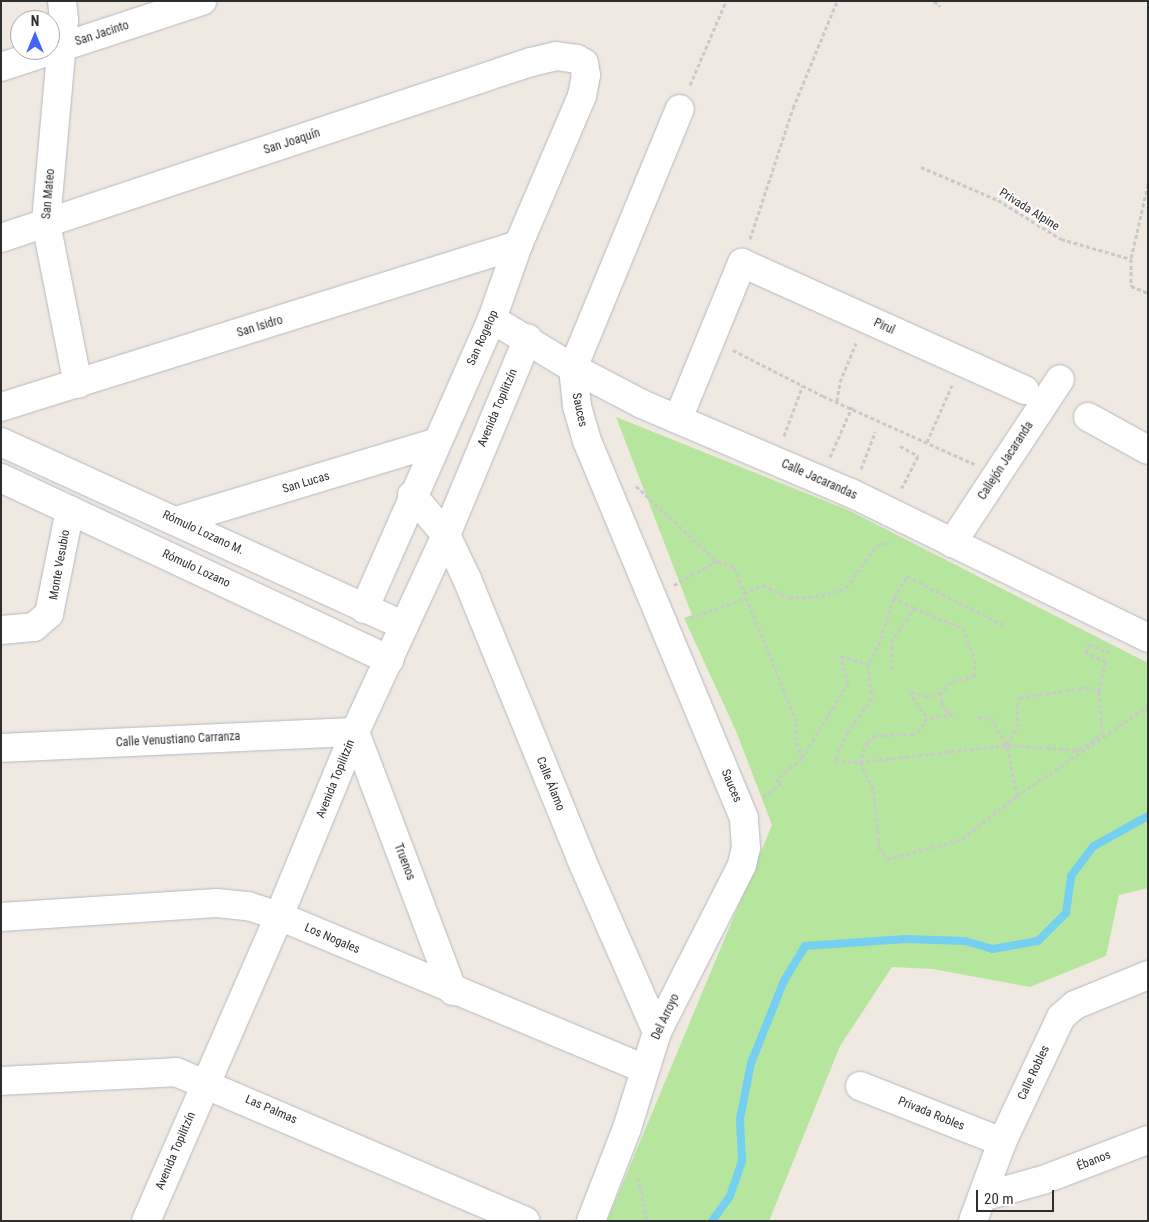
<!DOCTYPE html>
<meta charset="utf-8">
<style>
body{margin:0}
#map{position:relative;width:1149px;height:1222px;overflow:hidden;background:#efe9e1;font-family:"Roboto Condensed",sans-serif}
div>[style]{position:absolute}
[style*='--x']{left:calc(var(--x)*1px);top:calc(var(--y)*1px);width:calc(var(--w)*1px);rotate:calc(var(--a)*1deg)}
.green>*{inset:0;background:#b6e59e}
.stream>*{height:8px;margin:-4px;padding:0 4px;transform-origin:4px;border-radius:4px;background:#75cff0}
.path>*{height:3px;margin-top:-1.5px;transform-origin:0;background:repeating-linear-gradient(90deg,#c9c9c9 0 4px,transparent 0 6.5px)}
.roads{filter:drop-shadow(0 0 1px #b4b7c1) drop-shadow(0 0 1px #b4b7c1)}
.minor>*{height:28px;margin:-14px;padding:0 14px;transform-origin:14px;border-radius:14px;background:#fff}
span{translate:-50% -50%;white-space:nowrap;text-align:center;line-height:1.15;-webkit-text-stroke:4px #fff;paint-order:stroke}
.street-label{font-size:12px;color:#2e2e2e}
.frame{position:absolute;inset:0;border:2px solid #2e2e2e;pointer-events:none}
.north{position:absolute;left:10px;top:10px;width:50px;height:50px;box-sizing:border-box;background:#fff;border:1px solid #ababab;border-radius:50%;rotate:0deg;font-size:14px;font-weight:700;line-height:20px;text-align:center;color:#2e2e2e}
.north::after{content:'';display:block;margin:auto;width:18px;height:22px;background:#4264fb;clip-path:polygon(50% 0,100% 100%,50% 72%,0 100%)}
.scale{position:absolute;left:976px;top:1190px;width:78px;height:22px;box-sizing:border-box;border:2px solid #2e2e2e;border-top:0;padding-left:6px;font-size:15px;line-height:18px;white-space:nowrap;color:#2e2e2e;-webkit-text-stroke:4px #fff;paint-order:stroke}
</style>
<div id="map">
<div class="green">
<i style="clip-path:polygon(616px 417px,848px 510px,1148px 663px,1148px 888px,1119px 895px,1106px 956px,1030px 987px,933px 969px,892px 967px,840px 1046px,769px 1221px,607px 1221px,772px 825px,736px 731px,684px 618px,692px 615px)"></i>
</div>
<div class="stream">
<i style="--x:712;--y:1221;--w:31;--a:-54"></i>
<i style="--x:730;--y:1196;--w:37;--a:-71"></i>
<i style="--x:742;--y:1161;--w:42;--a:-92.7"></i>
<i style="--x:740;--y:1119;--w:57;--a:-78.9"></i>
<i style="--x:751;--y:1063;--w:88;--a:-68.1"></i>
<i style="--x:784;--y:981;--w:41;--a:-59"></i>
<i style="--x:805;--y:946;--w:101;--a:-4"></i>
<i style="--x:906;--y:939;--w:59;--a:1.9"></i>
<i style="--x:965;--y:941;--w:29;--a:16"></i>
<i style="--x:993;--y:949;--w:46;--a:-10.1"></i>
<i style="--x:1038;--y:941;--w:40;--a:-45"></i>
<i style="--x:1066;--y:913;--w:37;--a:-82"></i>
<i style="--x:1071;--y:876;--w:38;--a:-53"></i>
<i style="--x:1094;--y:846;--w:62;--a:-29.1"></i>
</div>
<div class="path">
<i style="--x:934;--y:1;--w:8;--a:40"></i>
<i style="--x:690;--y:85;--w:91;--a:-66.8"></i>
<i style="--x:921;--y:167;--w:84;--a:23.2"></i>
<i style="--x:998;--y:200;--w:74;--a:31.8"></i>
<i style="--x:1061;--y:239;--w:73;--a:15.9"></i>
<i style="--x:1148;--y:184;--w:77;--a:102.8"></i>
<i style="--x:1131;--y:259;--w:27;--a:90"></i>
<i style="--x:1131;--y:286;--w:18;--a:22"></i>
<i style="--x:750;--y:239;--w:138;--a:-71.8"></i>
<i style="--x:793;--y:108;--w:116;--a:-67.6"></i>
<i style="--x:733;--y:350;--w:101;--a:27.1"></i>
<i style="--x:823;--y:396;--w:166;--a:24.2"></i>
<i style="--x:837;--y:401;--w:19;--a:-81"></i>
<i style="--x:840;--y:382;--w:42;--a:-67.7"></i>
<i style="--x:784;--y:436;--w:54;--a:-69.6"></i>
<i style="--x:927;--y:442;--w:62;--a:-66.3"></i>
<i style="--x:900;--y:446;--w:21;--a:29"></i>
<i style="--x:918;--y:456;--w:36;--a:117"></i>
<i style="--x:830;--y:457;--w:55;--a:-66.3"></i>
<i style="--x:861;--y:469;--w:40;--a:-69"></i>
<i style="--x:636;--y:486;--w:110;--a:42.8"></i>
<i style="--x:717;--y:561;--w:18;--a:19"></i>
<i style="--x:734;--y:567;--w:168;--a:68"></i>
<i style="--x:797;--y:723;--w:13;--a:99"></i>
<i style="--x:795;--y:736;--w:23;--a:72"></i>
<i style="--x:802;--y:758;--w:34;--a:140"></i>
<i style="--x:776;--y:780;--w:7;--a:27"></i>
<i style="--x:782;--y:783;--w:24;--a:144"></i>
<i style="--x:674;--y:585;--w:49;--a:-29.2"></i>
<i style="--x:744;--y:593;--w:21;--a:-23"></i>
<i style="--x:763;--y:585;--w:29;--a:27"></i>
<i style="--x:789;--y:598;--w:32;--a:-4"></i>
<i style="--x:821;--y:596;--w:26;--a:-18"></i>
<i style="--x:846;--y:588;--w:53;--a:-54.2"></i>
<i style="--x:877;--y:545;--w:14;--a:-12"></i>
<i style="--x:894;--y:598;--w:52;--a:108.1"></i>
<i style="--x:878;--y:647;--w:20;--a:120"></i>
<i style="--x:868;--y:664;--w:34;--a:83"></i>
<i style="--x:872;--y:698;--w:41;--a:126"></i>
<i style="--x:848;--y:731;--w:32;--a:114"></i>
<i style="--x:835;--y:760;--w:25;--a:5"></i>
<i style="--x:860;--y:762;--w:32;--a:64"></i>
<i style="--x:874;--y:791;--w:56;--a:84.9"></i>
<i style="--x:879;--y:847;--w:14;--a:56"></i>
<i style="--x:887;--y:859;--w:78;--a:-14.9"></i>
<i style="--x:962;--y:839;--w:70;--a:-38"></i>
<i style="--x:1017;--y:796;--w:159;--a:-34.5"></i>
<i style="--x:914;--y:608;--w:53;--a:22.2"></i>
<i style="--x:963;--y:628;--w:33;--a:69"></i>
<i style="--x:975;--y:659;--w:17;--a:90"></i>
<i style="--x:975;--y:676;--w:25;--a:166"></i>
<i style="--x:951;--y:682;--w:14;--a:135"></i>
<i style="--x:941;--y:692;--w:11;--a:85"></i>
<i style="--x:942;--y:703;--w:10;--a:61"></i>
<i style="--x:947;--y:712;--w:6;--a:18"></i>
<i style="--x:953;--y:714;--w:26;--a:171"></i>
<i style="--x:690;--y:618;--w:59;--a:-19.7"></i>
<i style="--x:892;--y:669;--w:27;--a:-92"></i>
<i style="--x:891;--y:642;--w:41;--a:-55.9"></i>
<i style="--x:914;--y:608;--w:22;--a:-153"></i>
<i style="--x:894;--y:598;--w:26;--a:-59"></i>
<i style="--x:907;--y:576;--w:111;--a:26.8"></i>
<i style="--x:941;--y:692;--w:14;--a:159"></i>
<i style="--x:928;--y:697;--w:20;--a:-162"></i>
<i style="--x:909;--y:691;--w:32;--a:56"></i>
<i style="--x:927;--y:718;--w:14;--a:120"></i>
<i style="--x:920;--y:730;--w:7;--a:146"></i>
<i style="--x:914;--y:734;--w:38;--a:178"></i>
<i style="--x:876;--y:735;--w:11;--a:142"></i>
<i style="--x:867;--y:742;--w:21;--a:109"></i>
<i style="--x:860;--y:762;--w:148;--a:-6.6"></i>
<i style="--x:1007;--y:745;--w:73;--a:3.9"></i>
<i style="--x:1080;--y:750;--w:27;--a:-36"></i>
<i style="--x:1102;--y:734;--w:43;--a:-94"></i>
<i style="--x:978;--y:717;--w:13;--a:4"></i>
<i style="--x:991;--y:718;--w:31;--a:59"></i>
<i style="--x:802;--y:758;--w:88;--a:-58.5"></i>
<i style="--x:848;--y:683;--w:28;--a:-105"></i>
<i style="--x:841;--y:656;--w:28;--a:17"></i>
<i style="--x:1017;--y:796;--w:52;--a:-101.1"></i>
<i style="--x:1007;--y:745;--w:21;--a:-59"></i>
<i style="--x:1018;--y:727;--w:21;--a:-93"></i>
<i style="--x:1017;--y:706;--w:9;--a:-72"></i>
<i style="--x:1020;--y:697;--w:72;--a:-8"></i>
<i style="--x:1091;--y:687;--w:9;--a:27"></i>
<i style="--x:1099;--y:691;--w:31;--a:-77"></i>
<i style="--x:1106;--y:661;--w:22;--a:-158"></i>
<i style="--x:1086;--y:653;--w:9;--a:-72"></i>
<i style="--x:1089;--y:644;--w:21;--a:23"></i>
<i style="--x:1108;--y:652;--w:3;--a:-72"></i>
<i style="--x:638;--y:1177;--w:45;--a:78.4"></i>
</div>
<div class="roads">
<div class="minor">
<i style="--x:62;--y:1;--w:19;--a:84"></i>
<i style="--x:64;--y:20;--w:204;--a:95.1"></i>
<i style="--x:46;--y:223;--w:164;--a:78.8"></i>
<i style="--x:1;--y:67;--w:212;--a:-18.2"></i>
<i style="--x:1;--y:238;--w:558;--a:-18.37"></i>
<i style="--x:531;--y:62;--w:26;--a:-13"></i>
<i style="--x:556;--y:56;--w:21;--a:8"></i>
<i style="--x:577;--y:59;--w:8;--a:30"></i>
<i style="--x:584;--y:63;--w:12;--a:81"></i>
<i style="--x:586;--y:75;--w:21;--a:101"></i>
<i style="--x:582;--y:96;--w:162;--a:113.2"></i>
<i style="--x:518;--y:245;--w:78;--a:109.4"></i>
<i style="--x:492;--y:319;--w:317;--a:113.8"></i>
<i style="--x:492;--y:319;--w:95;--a:31.2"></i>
<i style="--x:573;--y:368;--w:78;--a:27.6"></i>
<i style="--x:642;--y:404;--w:227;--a:23.1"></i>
<i style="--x:851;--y:493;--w:331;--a:26"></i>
<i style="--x:1;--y:407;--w:542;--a:-17.4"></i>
<i style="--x:1088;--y:417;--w:68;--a:28.8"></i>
<i style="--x:678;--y:419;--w:169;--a:-67.7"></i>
<i style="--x:742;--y:263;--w:310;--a:24.2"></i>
<i style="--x:1;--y:442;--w:443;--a:24.5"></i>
<i style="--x:1;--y:478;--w:429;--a:25.1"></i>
<i style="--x:412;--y:495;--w:52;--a:49.6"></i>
<i style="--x:446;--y:535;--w:49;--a:64.5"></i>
<i style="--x:467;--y:579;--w:302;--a:67.8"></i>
<i style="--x:581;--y:859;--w:189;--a:66.3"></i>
<i style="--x:176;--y:521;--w:270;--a:-16.8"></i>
<i style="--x:952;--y:543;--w:196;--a:-56.6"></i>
<i style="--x:1;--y:630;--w:33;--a:-5"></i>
<i style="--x:34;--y:627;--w:20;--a:-41"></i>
<i style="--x:49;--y:614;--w:106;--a:-78.6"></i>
<i style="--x:1;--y:748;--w:354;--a:-2.6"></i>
<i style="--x:355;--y:732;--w:277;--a:69.3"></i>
<i style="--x:1;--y:917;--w:216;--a:-3.7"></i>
<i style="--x:217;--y:903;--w:31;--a:6"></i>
<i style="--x:248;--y:906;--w:33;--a:18"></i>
<i style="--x:279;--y:916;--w:396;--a:22.7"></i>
<i style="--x:1;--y:1081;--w:175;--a:-2.9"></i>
<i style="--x:176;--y:1072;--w:380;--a:23.1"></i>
<i style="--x:860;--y:1086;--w:153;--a:21.5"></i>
<i style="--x:982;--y:1197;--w:63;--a:-15.6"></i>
<i style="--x:1043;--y:1180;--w:112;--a:-20.9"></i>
<i style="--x:146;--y:1221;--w:333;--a:-66.4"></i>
<i style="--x:279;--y:916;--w:199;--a:-67.6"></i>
<i style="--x:355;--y:732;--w:217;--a:-65.2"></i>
<i style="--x:446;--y:535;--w:213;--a:-67.4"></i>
<i style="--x:591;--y:1221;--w:100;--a:-68.8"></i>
<i style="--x:627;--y:1128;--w:101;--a:-72.6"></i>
<i style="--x:657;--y:1032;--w:187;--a:-63"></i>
<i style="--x:742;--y:865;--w:17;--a:-77"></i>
<i style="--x:746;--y:848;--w:30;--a:-94"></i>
<i style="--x:744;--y:818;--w:408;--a:-112.6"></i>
<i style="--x:587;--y:441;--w:36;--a:-106"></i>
<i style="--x:577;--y:406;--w:38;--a:-96"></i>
<i style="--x:573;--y:368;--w:280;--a:-67.6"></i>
<i style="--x:973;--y:1221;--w:84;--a:-69.8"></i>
<i style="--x:1002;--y:1142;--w:138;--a:-64.7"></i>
<i style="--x:1061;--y:1017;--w:18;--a:-41"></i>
<i style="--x:1075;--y:1005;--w:79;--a:-22.3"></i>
</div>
</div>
<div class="street-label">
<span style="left:102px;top:34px;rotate:-18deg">San Jacinto</span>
<span style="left:292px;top:142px;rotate:-18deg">San Joaquín</span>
<span style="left:49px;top:194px;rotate:-85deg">San Mateo</span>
<span style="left:1029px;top:210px;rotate:32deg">Privada Alpine</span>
<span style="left:260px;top:327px;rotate:-17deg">San Isidro</span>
<span style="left:884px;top:327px;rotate:24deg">Pirul</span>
<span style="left:483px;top:338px;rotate:-66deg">San Rogelop</span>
<span style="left:498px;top:408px;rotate:-67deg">Avenida Topilitzín</span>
<span style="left:579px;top:410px;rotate:78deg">Sauces</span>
<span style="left:1006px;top:461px;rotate:-57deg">Callejón Jacaranda</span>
<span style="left:819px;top:480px;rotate:24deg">Calle Jacarandas</span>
<span style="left:306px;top:483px;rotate:-17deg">San Lucas</span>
<span style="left:203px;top:533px;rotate:25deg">Rómulo Lozano M.</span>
<span style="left:60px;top:565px;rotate:-80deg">Monte Vesubio</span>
<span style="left:196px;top:569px;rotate:25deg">Rómulo Lozano</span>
<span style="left:178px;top:740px;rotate:-3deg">Calle Venustiano Carranza</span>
<span style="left:336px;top:779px;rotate:-68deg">Avenida Topilitzín</span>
<span style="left:550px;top:784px;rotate:68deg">Calle Álamo</span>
<span style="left:731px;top:786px;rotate:67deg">Sauces</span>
<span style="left:404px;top:862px;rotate:69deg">Truenos</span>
<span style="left:332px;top:939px;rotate:23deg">Los Nogales</span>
<span style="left:666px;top:1017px;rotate:-65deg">Del Arroyo</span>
<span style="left:1034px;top:1073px;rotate:-65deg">Calle Robles</span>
<span style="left:271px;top:1110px;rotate:23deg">Las Palmas</span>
<span style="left:931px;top:1114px;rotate:22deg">Privada Robles</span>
<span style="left:176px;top:1151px;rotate:-67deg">Avenida Topilitzín</span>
<span style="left:1094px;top:1161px;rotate:-21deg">Ébanos</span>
</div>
<div class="frame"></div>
<div class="north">N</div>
<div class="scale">20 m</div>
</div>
